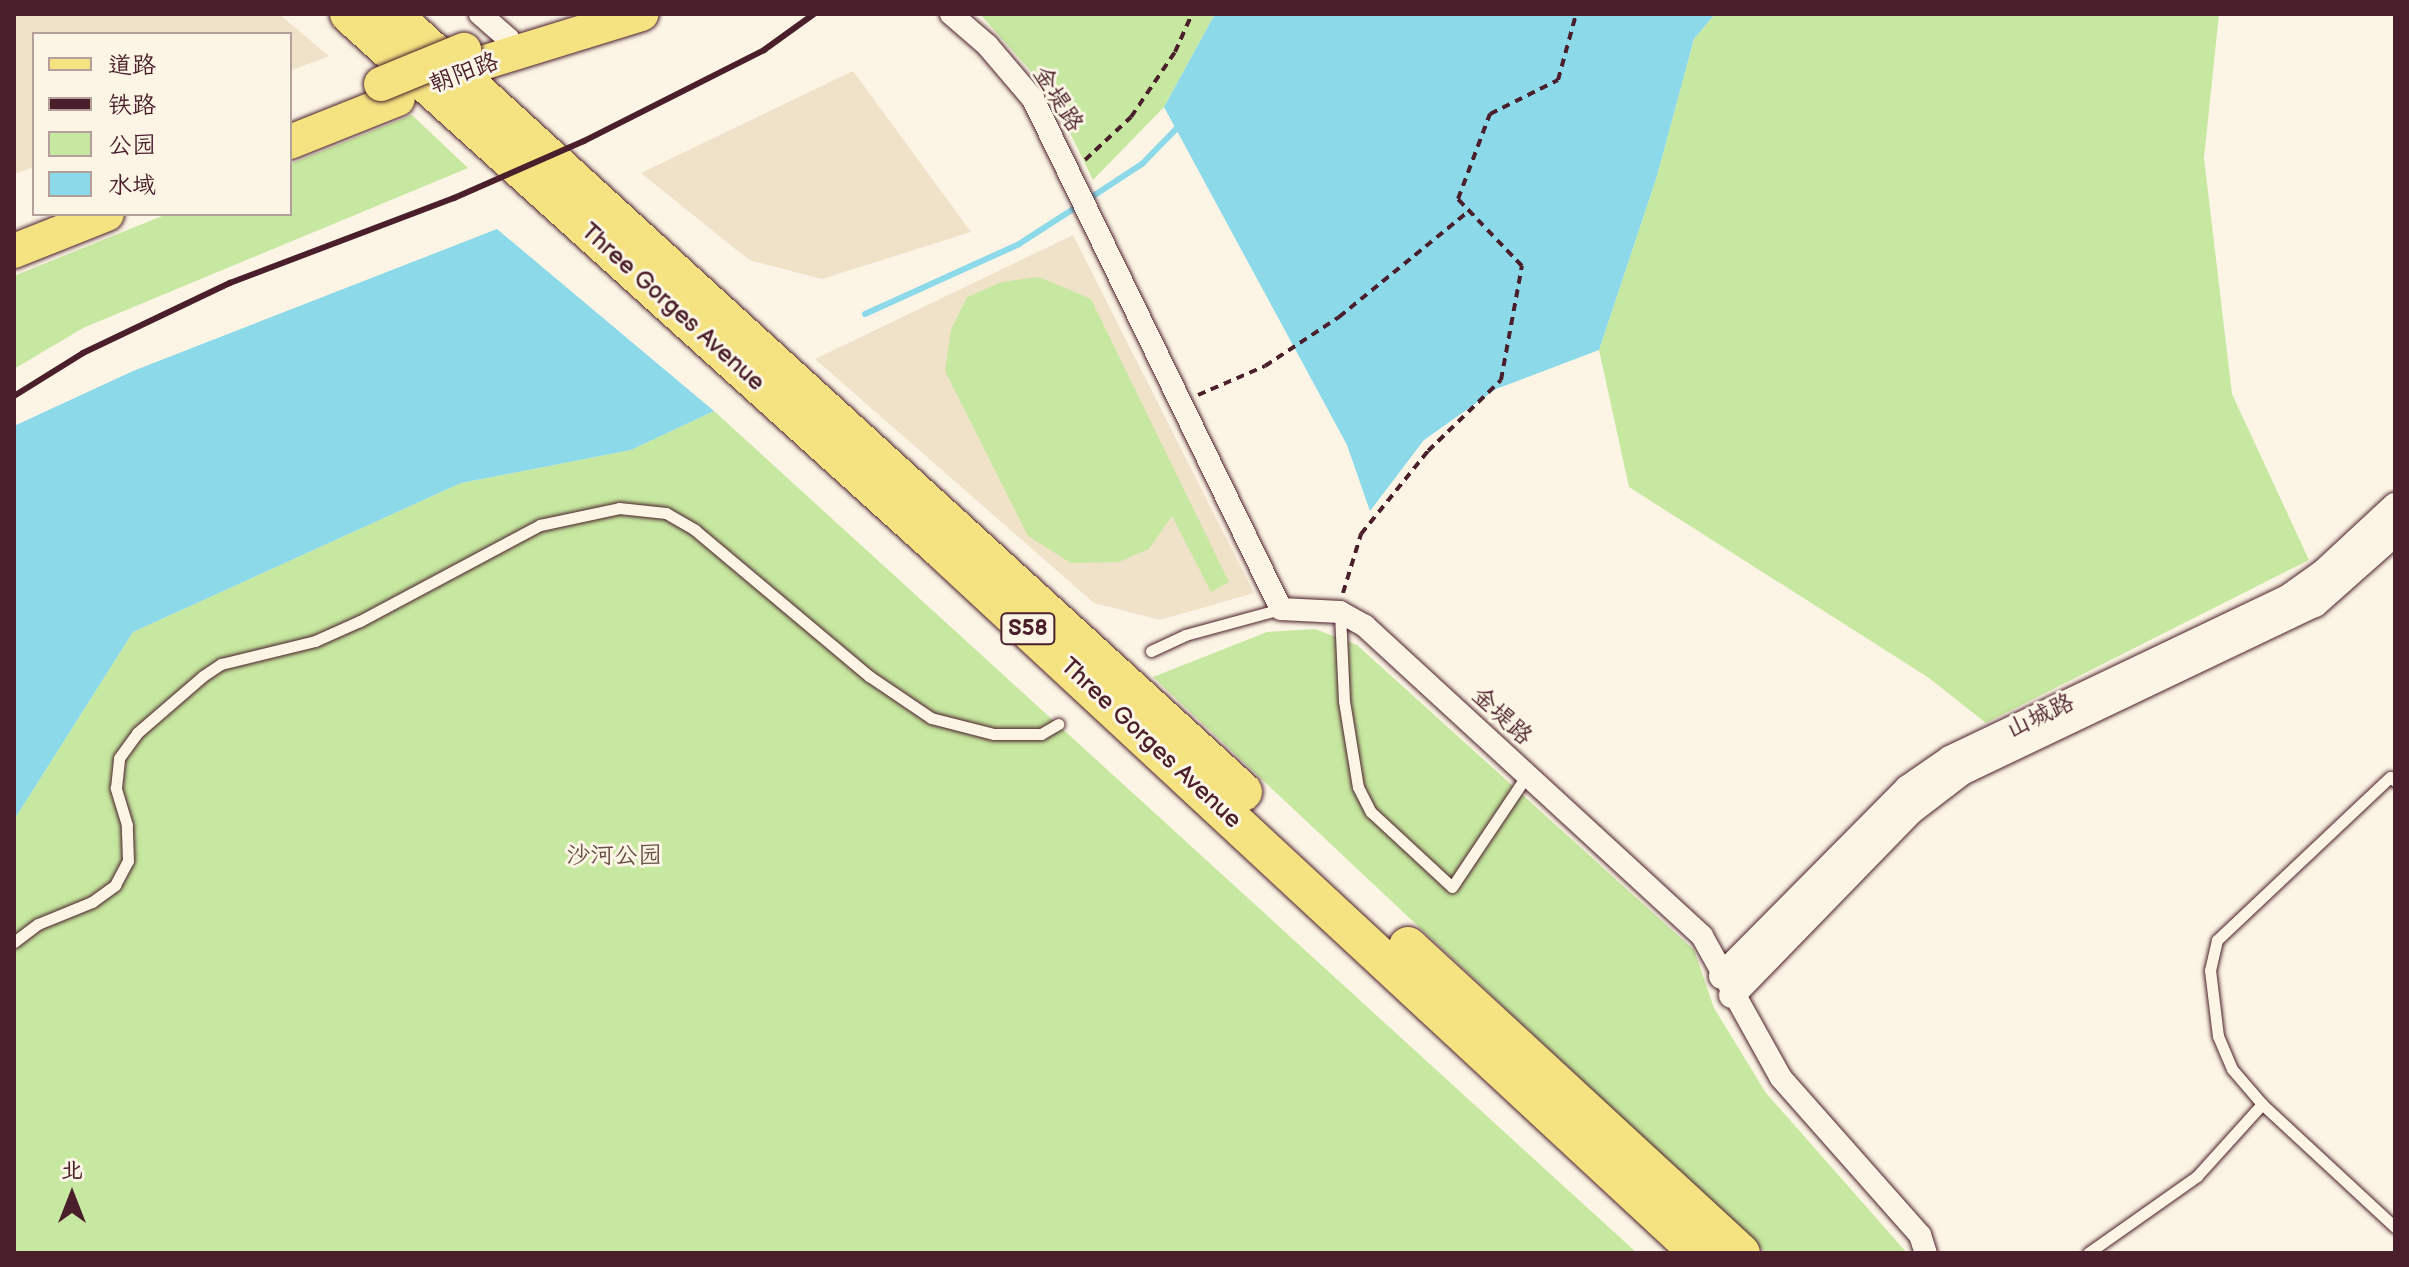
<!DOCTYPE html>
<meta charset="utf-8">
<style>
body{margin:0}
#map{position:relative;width:2409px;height:1267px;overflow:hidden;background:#fcf5e5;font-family:"Balsamiq Sans","LXGW WenKai TC",sans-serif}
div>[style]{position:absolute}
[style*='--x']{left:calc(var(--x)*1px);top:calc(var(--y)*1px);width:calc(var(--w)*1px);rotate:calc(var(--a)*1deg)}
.built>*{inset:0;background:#f0e1c9}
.green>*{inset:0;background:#c7e8a0}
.water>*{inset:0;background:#8cd9ea}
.stream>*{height:6px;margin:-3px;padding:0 3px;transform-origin:3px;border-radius:3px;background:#8cd9ea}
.path>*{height:4px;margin-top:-2px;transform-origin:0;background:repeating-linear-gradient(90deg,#4a1f2b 0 8px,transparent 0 14px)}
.roads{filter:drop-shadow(0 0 2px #4a1f2b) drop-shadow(0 0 2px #4a1f2b)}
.service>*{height:11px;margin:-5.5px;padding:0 5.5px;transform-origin:5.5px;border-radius:5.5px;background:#fcf5e5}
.minor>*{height:22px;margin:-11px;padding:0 11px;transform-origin:11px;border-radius:11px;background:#fcf5e5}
.tertiary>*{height:26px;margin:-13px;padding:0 13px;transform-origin:13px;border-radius:13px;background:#fcf5e5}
.primary>*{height:34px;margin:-17px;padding:0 17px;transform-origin:17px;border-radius:17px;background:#f5e382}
.motorway>*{height:38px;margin:-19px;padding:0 19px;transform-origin:19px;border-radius:19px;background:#f5e382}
.rail>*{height:6px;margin:-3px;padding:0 3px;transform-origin:3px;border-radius:3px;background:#4a1f2b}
.bridges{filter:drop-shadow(0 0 2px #4a1f2b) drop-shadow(0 0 2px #4a1f2b)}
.primary-bridge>*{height:34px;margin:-17px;padding:0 17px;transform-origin:17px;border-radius:17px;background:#f5e382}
span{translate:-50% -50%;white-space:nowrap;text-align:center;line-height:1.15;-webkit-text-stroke:6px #fcf5e5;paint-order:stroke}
.shield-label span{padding:2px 6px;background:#fcf5e5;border:2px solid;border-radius:6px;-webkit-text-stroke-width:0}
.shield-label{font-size:22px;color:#4a1f2b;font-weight:700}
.street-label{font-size:24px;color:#4a1f2b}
.park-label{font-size:24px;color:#695148}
.frame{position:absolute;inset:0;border:16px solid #4a1f2b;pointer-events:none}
.legend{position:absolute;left:32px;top:32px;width:260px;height:184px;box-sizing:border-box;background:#fcf5e5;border:2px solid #b59f9b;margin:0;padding:10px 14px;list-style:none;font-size:24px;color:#4a1f2b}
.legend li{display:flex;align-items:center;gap:16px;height:40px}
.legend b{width:40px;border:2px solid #b59f9b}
.north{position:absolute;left:32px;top:1155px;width:80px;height:80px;-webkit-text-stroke:6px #fcf5e5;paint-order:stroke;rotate:0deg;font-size:22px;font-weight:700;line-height:32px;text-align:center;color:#4a1f2b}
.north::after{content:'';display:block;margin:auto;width:28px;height:36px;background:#4a1f2b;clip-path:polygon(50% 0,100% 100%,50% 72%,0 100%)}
</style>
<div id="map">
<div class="built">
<i style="clip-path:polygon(14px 14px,279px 14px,329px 56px,290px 71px,290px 34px,34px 34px,34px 167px,14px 174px)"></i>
<i style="clip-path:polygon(853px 71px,971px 232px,822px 279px,749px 260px,641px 173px)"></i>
<i style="clip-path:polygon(1073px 235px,1254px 593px,1160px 620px,1094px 603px,815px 359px)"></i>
</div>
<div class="green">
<i style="clip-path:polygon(980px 14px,1215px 14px,1164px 107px,1093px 180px,1051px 94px)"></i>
<i style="clip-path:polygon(1715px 14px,2219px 14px,2204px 158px,2232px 394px,2309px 560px,1986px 723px,1929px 678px,1629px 487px,1599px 350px,1657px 176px,1694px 39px)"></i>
<i style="clip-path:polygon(412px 115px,468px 168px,83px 328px,14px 369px,14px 276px,167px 214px,290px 214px,290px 164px)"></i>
<i style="clip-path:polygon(1039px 277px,1091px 299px,1229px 582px,1211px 592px,1172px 516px,1149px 549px,1119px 562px,1071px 563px,1028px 536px,945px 371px,951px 330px,967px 297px,1002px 282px)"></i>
<i style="clip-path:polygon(714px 411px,1637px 1253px,14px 1253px,14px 820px,133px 632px,461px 483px,631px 450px)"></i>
<i style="clip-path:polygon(1315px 629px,1357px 645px,1694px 950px,1714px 1008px,1766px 1093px,1907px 1253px,1766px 1253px,1153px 677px,1267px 632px)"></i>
</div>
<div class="water">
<i style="clip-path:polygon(1215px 14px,1715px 14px,1694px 39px,1657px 176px,1599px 350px,1496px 389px,1424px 440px,1370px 511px,1347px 445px,1164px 107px)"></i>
<i style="clip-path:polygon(497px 229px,714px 411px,631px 450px,461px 483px,133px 632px,14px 820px,14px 426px,133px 371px)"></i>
</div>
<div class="stream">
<i style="--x:1087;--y:200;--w:66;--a:-33.2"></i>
<i style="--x:1142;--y:164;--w:56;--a:-45.7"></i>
<i style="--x:865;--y:314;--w:169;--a:-24.4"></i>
<i style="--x:1019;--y:244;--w:70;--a:-32.8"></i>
</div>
<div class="path">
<i style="--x:1085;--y:160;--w:63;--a:-43.1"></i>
<i style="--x:1131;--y:117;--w:78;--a:-55.9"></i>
<i style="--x:1175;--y:52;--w:42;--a:-65.9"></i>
<i style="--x:1198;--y:395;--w:73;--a:-23.4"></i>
<i style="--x:1265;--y:366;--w:89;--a:-33.5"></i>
<i style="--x:1339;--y:317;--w:168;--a:-39.2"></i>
<i style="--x:1343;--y:593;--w:62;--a:-73"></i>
<i style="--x:1361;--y:534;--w:107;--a:-51.1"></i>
<i style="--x:1428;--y:451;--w:102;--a:-44.2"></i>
<i style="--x:1501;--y:380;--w:116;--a:-79.6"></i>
<i style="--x:1522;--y:266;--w:93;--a:-133.7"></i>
<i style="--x:1458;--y:199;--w:91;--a:-69.4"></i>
<i style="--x:1490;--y:114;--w:76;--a:-26.6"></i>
<i style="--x:1558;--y:80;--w:68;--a:-74.7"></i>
</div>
<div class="roads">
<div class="service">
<i style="--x:1340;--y:613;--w:88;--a:87.4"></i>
<i style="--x:1344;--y:701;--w:87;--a:80.8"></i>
<i style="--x:1358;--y:787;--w:28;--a:63"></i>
<i style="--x:1371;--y:812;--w:110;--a:42.8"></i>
<i style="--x:1452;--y:887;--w:135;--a:-56.2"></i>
<i style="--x:1151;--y:651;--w:38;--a:-25"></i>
<i style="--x:1185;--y:635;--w:99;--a:-15.2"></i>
<i style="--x:2395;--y:781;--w:6;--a:-141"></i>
<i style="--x:2390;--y:777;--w:238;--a:136.7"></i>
<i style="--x:2217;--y:940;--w:31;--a:103"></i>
<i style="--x:2210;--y:970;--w:66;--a:83.1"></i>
<i style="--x:2218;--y:1036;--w:36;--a:67"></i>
<i style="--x:2232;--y:1069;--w:46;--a:49.4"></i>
<i style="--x:2262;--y:1104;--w:181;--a:42.8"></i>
<i style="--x:14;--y:942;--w:30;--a:-37"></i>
<i style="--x:38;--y:924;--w:58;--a:-22.2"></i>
<i style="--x:92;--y:902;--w:29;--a:-36"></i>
<i style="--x:115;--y:885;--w:27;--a:-62"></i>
<i style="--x:128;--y:861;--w:36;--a:-92"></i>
<i style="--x:127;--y:825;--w:39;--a:-107"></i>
<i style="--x:116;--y:788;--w:30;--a:-84"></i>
<i style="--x:119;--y:758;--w:31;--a:-54"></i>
<i style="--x:137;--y:733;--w:87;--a:-40.8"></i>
<i style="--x:203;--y:676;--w:22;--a:-34"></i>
<i style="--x:221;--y:664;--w:97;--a:-13.7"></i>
<i style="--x:315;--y:641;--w:49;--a:-24"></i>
<i style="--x:360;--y:621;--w:204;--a:-28.1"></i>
<i style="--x:540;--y:525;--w:81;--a:-12.1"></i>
<i style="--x:619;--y:508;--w:47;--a:6.1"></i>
<i style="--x:666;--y:513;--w:34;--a:30"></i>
<i style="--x:695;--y:530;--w:227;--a:40"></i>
<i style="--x:869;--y:676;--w:75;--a:34.1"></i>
<i style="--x:931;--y:718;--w:65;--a:14.3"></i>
<i style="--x:994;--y:734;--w:47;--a:0"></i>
<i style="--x:1041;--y:734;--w:20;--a:-30"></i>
<i style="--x:2088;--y:1253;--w:133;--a:-35.2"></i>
<i style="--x:2197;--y:1176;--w:97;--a:-47.9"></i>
</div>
<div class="minor">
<i style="--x:480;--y:14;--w:38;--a:41"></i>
<i style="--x:951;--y:14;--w:48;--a:40.7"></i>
<i style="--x:987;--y:45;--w:71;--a:49.6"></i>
<i style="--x:1033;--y:99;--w:567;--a:64.07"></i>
<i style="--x:1281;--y:609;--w:59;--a:2.9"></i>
<i style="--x:1340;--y:612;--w:29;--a:29"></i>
<i style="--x:1365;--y:626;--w:458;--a:42.6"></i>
<i style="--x:1702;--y:936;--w:162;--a:60.9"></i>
<i style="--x:1781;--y:1078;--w:210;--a:48.5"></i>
<i style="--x:1920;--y:1235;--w:19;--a:72"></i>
</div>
<div class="tertiary">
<i style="--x:1722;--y:976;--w:264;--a:-45.3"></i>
<i style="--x:1908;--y:788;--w:51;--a:-34.6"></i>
<i style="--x:1950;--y:759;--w:376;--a:-25.5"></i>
<i style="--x:2289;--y:597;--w:43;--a:-35.5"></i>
<i style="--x:2324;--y:572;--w:97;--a:-42.9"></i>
<i style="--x:1732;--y:995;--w:257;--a:-45.8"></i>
<i style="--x:1911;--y:811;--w:64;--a:-37.4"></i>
<i style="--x:1962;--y:772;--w:391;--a:-25.5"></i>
<i style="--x:2315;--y:604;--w:107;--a:-41.6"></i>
</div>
<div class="primary">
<i style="--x:479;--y:64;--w:170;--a:-17.1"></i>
<i style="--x:290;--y:142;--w:116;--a:-21.7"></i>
<i style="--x:14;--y:251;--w:100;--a:-21.7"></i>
</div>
<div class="motorway">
<i style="--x:349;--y:14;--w:801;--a:42.11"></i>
<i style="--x:943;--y:551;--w:1032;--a:42.88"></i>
<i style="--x:392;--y:14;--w:1153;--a:42.43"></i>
<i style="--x:1408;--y:946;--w:453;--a:42.7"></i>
</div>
</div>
<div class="rail">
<i style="--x:14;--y:396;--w:81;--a:-31.9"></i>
<i style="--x:83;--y:353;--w:163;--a:-25.5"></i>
<i style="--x:230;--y:283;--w:240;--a:-20.8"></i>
<i style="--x:454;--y:198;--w:142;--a:-23.7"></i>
<i style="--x:584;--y:141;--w:202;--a:-26.8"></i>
<i style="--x:764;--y:50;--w:62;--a:-35.8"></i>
</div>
<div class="bridges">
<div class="primary-bridge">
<i style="--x:381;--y:84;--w:90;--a:-22.3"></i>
</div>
</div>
<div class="shield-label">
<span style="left:1028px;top:629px">S58</span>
</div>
<div class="street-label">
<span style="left:464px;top:73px;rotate:-21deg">朝阳路</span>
<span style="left:1058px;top:99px;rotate:58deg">金堤路</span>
<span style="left:673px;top:307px;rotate:42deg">Three Gorges Avenue</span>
<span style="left:1502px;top:716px;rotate:43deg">金堤路</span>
<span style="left:2040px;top:716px;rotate:-25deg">山城路</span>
<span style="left:1151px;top:743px;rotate:43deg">Three Gorges Avenue</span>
</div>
<div class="park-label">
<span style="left:614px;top:856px">沙河公园</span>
</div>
<div class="frame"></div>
<ul class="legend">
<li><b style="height:10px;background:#f5e382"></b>道路</li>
<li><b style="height:10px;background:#4a1f2b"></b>铁路</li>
<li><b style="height:22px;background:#c7e8a0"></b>公园</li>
<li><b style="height:22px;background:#8cd9ea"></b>水域</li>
</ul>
<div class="north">北</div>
</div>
